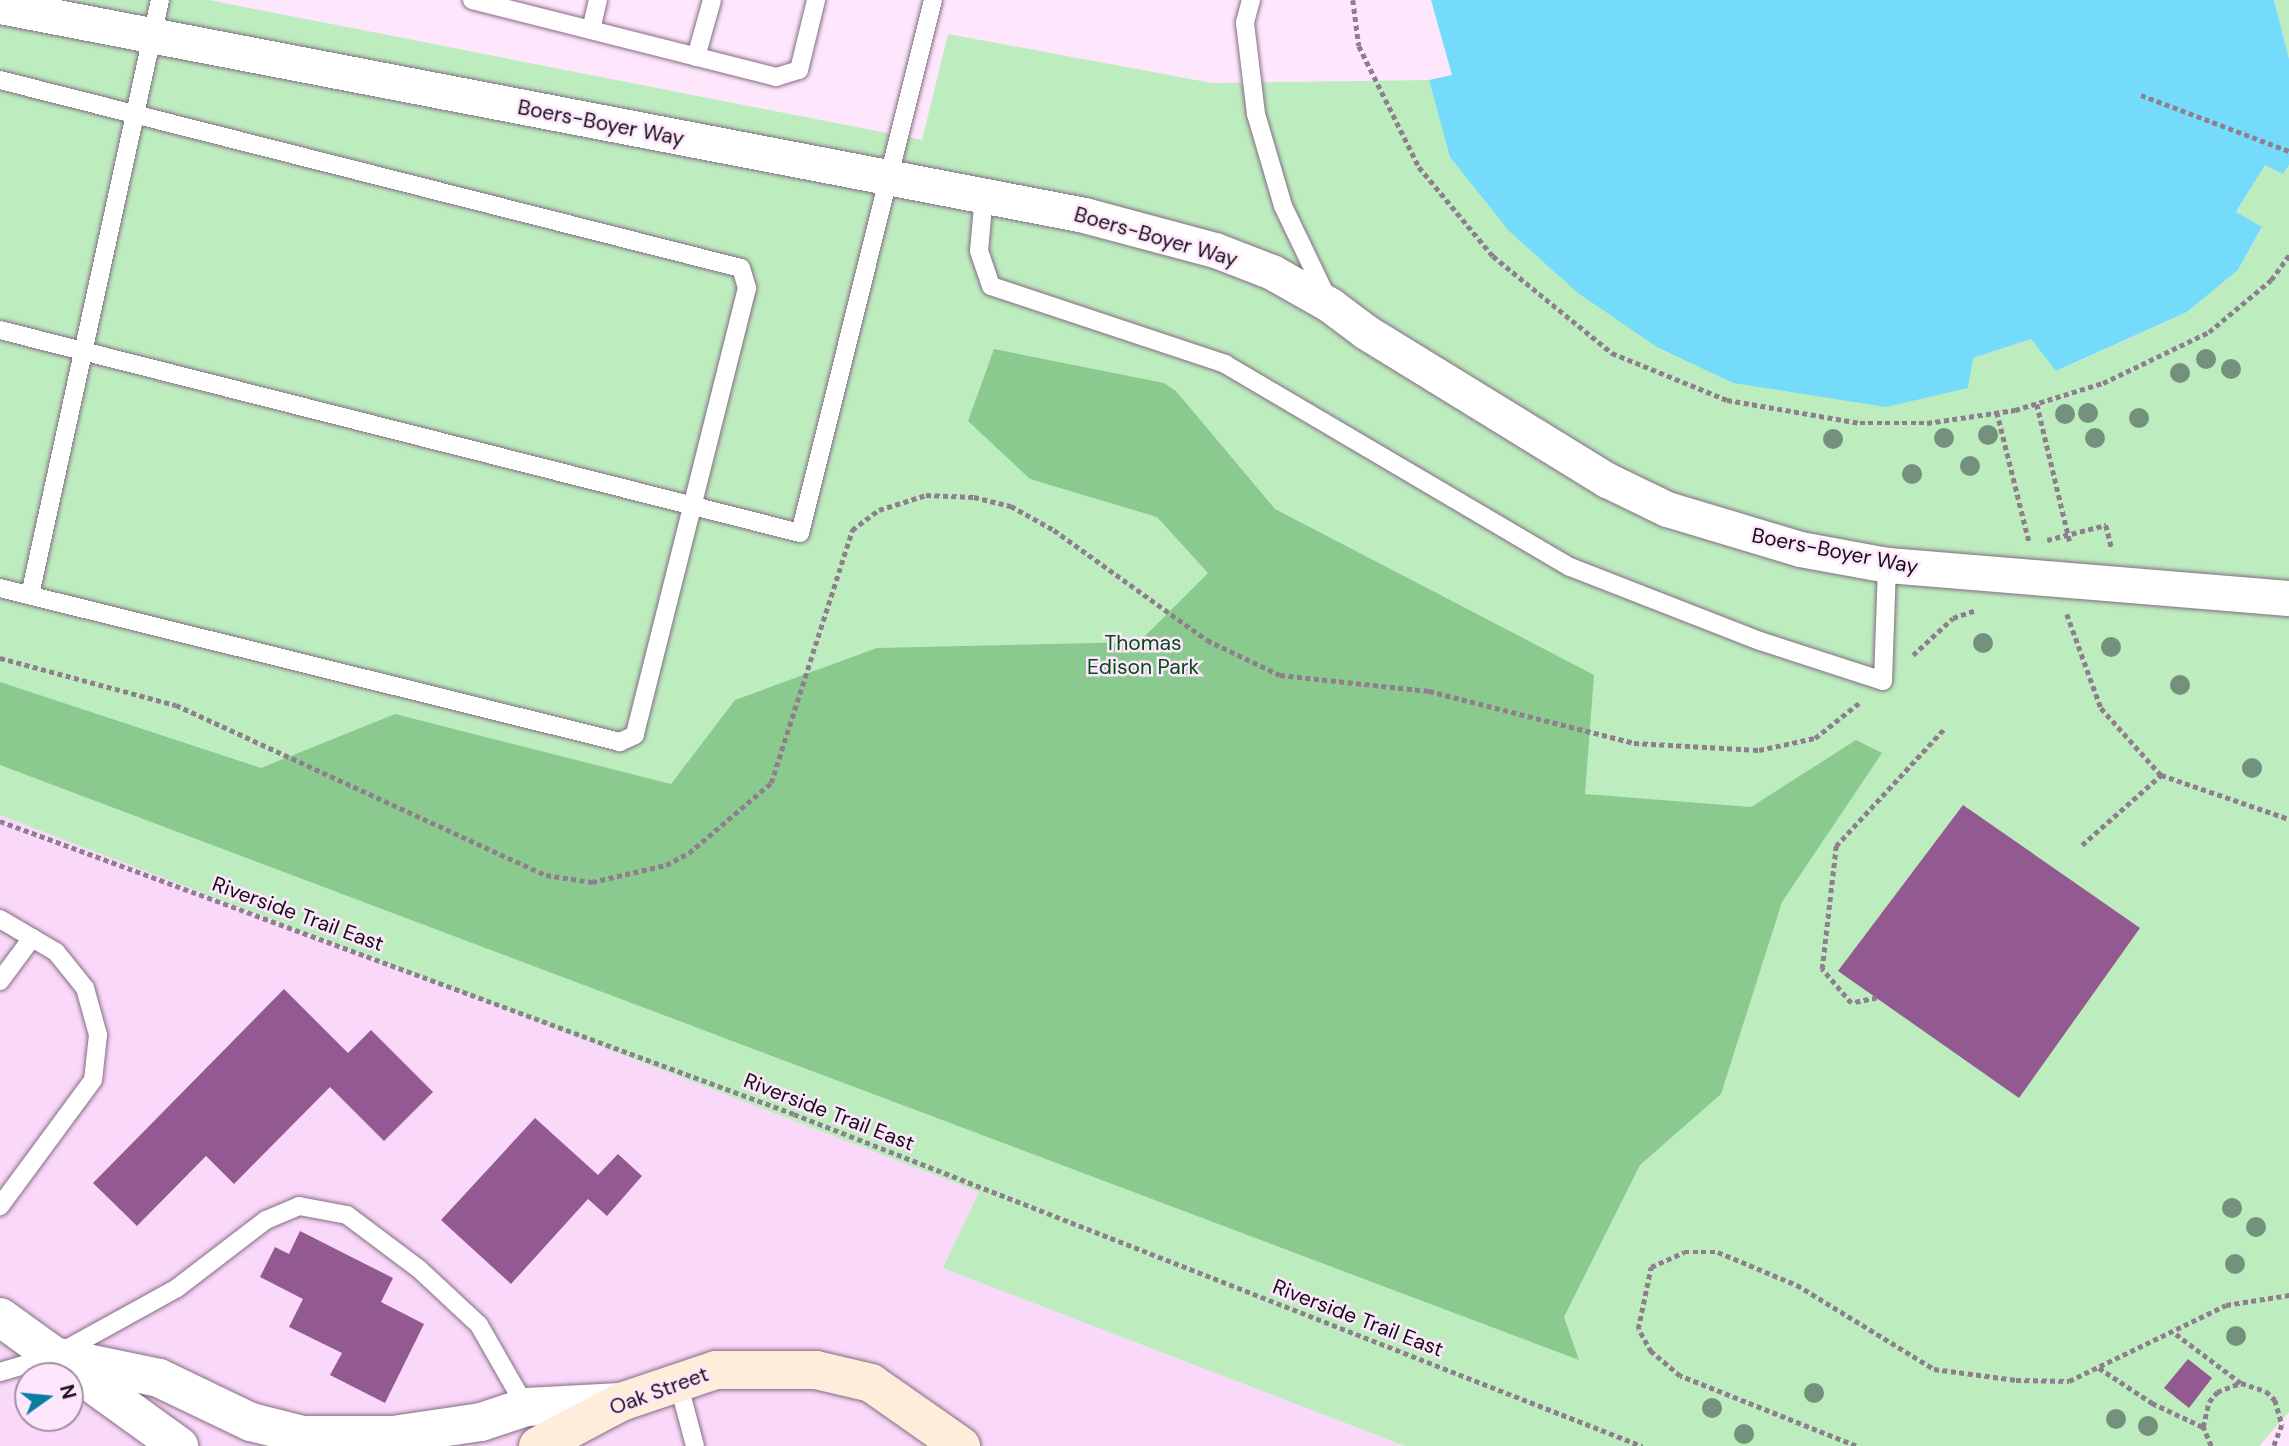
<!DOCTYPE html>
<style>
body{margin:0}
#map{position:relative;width:2289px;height:1446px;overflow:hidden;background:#fee7fd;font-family:"DM Sans",sans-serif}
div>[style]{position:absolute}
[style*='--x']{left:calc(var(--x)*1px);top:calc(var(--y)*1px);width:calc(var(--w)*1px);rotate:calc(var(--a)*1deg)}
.built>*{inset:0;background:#fad8f9}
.green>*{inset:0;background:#bdedbf}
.forest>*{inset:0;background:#8bca8f}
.water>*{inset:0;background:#74dbfa}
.building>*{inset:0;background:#925a91}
.path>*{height:4.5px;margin-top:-2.25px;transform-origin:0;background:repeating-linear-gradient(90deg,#8f7f8e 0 5px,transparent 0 8.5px)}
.roads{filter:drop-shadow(0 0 2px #856c84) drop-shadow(0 0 2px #856c84)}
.service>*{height:18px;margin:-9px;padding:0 9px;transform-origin:9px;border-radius:9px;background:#fff}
.minor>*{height:35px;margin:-17.5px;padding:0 17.5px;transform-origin:17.5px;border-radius:17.5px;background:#fff}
.tertiary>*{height:38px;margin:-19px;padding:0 19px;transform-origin:19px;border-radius:19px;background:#fff}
.secondary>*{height:38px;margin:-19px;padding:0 19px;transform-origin:19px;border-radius:19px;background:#ffeddb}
.trees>*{width:20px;height:20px;margin:-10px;border-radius:50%;background:#73917d}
span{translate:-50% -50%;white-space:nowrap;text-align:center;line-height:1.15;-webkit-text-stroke:5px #fee7fd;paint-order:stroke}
.street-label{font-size:21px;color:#170e17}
.park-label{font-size:21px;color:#024b14}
.north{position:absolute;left:14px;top:1362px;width:70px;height:70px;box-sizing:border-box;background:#fee7fd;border:2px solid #a290a1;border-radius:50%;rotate:75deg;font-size:19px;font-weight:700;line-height:28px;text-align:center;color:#170e17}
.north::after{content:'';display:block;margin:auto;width:24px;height:32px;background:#087ea5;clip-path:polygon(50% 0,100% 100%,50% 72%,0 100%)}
</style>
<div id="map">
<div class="built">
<i style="clip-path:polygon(evenodd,0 815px,979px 1192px,944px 1268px,1405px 1446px,0 1446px,0 815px,28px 1376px,70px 1376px,70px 1418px,28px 1418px,28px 1376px)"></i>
</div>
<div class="green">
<i style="clip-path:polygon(0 0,209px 0,922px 140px,948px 34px,1212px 83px,1429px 80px,1451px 157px,1973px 358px,2031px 339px,2057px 371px,2187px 312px,2238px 270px,2262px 228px,2236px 213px,2265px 164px,2283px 174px,2289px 165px,2289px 1412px,2259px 1446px,1405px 1446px,943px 1268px,979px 1192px,0 815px)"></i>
<i style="clip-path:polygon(2274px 0,2289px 0,2289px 59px)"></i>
</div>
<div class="forest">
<i style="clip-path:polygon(994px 349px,1164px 383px,1176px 391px,1275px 509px,1594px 675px,1585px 794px,1751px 807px,1856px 740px,1882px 753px,1782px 902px,1721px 1094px,1640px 1165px,1564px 1317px,1579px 1360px,0 765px,0 682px,261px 768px,395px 714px,671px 784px,735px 700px,877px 648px,1139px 642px,1208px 573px,1157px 517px,1030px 479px,968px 421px)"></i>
</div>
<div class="water">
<i style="clip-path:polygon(1431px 0,2274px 0,2289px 59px,2289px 165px,2283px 174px,2265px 165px,2236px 212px,2262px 227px,2238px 270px,2187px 312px,2056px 371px,2031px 339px,1973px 358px,1968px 388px,1886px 407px,1733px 383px,1657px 347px,1578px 293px,1509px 231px,1450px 157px,1429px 80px,1452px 75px)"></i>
</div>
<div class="building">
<i style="clip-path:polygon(1963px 805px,2140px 928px,2019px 1098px,1838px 971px)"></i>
<i style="clip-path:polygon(284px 989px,348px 1053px,371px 1030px,433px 1092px,384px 1141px,330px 1087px,234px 1184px,206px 1156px,137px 1226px,93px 1183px)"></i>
<i style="clip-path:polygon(535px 1118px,598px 1175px,618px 1154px,642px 1176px,607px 1216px,588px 1199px,511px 1284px,441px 1220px)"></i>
<i style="clip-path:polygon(300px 1231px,393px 1278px,381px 1302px,424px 1324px,385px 1403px,330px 1375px,342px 1353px,289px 1327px,303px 1299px,260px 1277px,275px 1247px,289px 1254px)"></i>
<i style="clip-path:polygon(2188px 1359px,2212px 1378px,2189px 1408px,2164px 1388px)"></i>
</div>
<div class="path">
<i style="--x:1353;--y:0;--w:46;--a:82.6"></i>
<i style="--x:1359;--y:46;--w:135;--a:63.6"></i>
<i style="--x:1419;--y:167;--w:116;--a:50.3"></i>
<i style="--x:1493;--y:256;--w:154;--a:39.2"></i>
<i style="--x:1612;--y:353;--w:124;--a:22.2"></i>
<i style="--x:1727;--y:400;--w:135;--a:9.8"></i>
<i style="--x:1860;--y:423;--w:67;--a:0"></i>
<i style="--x:1927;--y:423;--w:89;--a:-8.4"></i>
<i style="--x:2015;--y:410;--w:92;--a:-17.1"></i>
<i style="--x:2103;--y:383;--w:118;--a:-25.7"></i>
<i style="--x:2209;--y:332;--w:81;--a:-40"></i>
<i style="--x:2271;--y:280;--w:31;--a:-54"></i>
<i style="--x:2141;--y:95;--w:158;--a:20.7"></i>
<i style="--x:2037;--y:404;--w:143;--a:76.6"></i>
<i style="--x:1997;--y:412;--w:133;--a:76.1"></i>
<i style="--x:2047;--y:540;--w:61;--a:-14.3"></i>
<i style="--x:2106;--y:525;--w:25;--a:76"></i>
<i style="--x:2067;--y:614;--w:100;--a:70.1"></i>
<i style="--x:2101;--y:708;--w:90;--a:48.2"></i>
<i style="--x:2161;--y:775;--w:135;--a:19"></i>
<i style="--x:1913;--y:655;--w:54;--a:-42.8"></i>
<i style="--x:1953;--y:618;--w:24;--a:-19"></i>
<i style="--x:0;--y:658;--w:182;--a:15"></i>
<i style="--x:176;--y:705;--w:407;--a:24.7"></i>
<i style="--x:546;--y:875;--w:47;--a:8.7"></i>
<i style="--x:592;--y:882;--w:76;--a:-12.9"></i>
<i style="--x:666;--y:865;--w:26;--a:-28"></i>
<i style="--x:689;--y:853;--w:108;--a:-40.5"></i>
<i style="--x:771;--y:783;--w:266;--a:-72.2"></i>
<i style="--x:852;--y:530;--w:34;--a:-37"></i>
<i style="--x:879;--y:510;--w:49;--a:-17.7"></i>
<i style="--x:926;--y:495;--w:48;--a:2.4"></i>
<i style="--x:974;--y:497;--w:38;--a:14"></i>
<i style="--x:1011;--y:506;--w:49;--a:29.2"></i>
<i style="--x:1054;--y:530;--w:188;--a:35.7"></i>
<i style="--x:1207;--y:640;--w:81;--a:25.6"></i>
<i style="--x:1280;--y:675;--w:150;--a:6.1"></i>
<i style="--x:1429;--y:691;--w:211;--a:14.2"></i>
<i style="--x:1634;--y:743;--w:125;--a:3.2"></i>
<i style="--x:1759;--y:750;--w:57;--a:-12.1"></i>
<i style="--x:1815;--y:738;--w:56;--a:-38.5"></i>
<i style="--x:0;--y:821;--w:846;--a:20.25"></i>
<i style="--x:794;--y:1114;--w:911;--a:21.38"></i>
<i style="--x:2082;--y:845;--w:106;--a:-41.5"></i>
<i style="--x:1877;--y:998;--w:26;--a:169"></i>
<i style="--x:1851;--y:1003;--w:45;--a:-130.5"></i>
<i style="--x:1822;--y:969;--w:124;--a:-83.5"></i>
<i style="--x:1836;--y:846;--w:161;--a:-47.3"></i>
<i style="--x:2176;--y:1334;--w:81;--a:37"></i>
<i style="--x:2099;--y:1368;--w:64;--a:33.4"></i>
<i style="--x:2152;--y:1403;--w:56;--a:25.2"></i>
<i style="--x:1856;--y:1446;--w:189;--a:-158.3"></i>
<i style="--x:1680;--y:1376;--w:38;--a:-140"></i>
<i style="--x:1651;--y:1352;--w:26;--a:-119"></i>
<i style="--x:1638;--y:1329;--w:63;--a:-78.2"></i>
<i style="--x:1651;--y:1267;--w:36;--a:-24"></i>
<i style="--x:1684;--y:1252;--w:34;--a:0"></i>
<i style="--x:1718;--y:1252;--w:86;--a:22.7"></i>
<i style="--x:1797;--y:1285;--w:161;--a:31.5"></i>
<i style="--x:1934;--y:1369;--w:83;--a:7.6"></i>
<i style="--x:2016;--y:1380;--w:53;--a:1.1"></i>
<i style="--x:2069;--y:1381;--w:174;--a:-25.8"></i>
<i style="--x:2226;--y:1305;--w:64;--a:-9"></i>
<i style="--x:2211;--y:1446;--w:21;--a:-113"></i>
<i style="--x:2203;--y:1427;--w:26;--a:-77"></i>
<i style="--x:2209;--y:1402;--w:13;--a:-51"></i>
<i style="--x:2217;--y:1392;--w:26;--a:-21"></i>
<i style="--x:2241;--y:1383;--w:26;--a:18"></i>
<i style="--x:2266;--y:1391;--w:13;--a:45"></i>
<i style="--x:2275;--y:1400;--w:26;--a:74"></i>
<i style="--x:2282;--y:1425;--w:22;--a:111"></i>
</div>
<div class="roads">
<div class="service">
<i style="--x:472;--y:0;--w:314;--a:14.2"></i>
<i style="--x:776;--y:77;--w:24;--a:-17"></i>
<i style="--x:799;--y:70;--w:72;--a:-76.3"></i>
<i style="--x:1251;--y:0;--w:24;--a:105"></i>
<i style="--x:1245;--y:23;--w:92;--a:83.1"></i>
<i style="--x:1256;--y:114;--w:96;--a:73.6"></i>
<i style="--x:1283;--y:206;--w:104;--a:64.4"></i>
<i style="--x:591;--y:30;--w:31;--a:-77"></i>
<i style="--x:696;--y:57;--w:59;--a:-74.3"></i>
<i style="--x:0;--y:80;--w:764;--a:14.24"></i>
<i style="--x:741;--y:268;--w:21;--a:73"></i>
<i style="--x:747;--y:288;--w:461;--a:104.1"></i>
<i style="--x:635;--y:735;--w:17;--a:155"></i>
<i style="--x:620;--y:742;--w:639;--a:-166.05"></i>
<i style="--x:984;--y:195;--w:56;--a:95.1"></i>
<i style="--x:979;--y:251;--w:37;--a:71"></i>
<i style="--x:991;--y:286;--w:247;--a:18.4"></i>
<i style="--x:1225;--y:364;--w:400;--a:30.5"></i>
<i style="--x:1570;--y:567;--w:204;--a:21.3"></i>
<i style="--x:1760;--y:641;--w:129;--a:18"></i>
<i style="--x:1883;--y:681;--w:116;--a:-88"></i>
<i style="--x:0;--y:330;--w:825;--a:14.24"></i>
<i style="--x:800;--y:533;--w:549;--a:-75.99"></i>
<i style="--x:30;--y:595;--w:609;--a:-77.68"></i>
<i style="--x:0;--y:919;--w:65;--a:30.5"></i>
<i style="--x:56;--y:952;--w:46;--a:51.1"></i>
<i style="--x:85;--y:988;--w:49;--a:74.5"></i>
<i style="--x:98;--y:1035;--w:45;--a:96.3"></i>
<i style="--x:93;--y:1080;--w:157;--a:126.4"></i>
<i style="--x:0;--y:981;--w:54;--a:-53.3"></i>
<i style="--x:0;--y:1372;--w:56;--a:-16.5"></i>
<i style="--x:54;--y:1356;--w:141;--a:-28.9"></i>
<i style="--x:177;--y:1288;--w:112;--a:-37.4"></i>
<i style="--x:266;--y:1220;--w:36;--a:-23"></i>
<i style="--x:299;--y:1206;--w:49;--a:10.6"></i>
<i style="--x:347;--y:1215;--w:90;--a:36.9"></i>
<i style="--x:419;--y:1269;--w:82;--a:43"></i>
<i style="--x:479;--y:1325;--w:95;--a:60.2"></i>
<i style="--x:678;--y:1382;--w:66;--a:75.1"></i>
</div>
<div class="minor">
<i style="--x:0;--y:6;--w:1104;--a:10.91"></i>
<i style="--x:1084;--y:215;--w:136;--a:15"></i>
<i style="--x:1215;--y:250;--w:61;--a:21.1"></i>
<i style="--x:1272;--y:272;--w:67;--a:29.6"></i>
<i style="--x:1330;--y:305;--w:45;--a:36.9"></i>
<i style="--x:1366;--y:332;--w:283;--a:31.6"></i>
<i style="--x:1607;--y:480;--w:67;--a:25.8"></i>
<i style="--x:1667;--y:509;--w:139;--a:16.7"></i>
<i style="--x:1800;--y:549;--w:88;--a:10.4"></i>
<i style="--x:1887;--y:565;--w:403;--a:4.7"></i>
</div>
<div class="tertiary">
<i style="--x:0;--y:1317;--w:221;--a:35.8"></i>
<i style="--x:54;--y:1356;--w:107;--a:11.8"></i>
<i style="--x:159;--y:1378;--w:102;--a:25.6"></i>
<i style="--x:251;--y:1422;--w:54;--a:14"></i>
<i style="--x:303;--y:1435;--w:90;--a:0"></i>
<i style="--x:393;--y:1435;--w:89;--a:-8.4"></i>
<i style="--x:481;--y:1422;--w:47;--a:-18.4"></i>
<i style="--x:526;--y:1407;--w:95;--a:-3"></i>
</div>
<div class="secondary">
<i style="--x:538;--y:1446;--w:94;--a:-27.9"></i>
<i style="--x:621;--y:1402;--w:100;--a:-18.6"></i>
<i style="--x:716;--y:1370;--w:100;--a:0"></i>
<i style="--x:816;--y:1370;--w:57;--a:13.3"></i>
<i style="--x:871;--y:1383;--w:110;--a:35"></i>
</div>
</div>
<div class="trees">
<i style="left:2206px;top:359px"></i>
<i style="left:2231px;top:369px"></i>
<i style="left:2180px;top:373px"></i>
<i style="left:2088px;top:413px"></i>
<i style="left:2065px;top:414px"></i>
<i style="left:2139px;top:418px"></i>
<i style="left:1988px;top:435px"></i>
<i style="left:1944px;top:438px"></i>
<i style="left:2095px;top:438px"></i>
<i style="left:1833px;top:439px"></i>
<i style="left:1970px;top:466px"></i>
<i style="left:1912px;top:474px"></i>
<i style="left:1983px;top:643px"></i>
<i style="left:2111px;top:647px"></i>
<i style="left:2180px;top:685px"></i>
<i style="left:2252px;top:768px"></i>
<i style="left:2232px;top:1208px"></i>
<i style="left:2256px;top:1227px"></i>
<i style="left:2235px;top:1264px"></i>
<i style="left:2236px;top:1336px"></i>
<i style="left:1814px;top:1393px"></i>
<i style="left:1712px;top:1408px"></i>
<i style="left:2116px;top:1419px"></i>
<i style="left:2148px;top:1426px"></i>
<i style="left:1744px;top:1434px"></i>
</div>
<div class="street-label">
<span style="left:601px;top:123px;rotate:11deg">Boers-Boyer Way</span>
<span style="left:1156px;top:237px;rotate:16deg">Boers-Boyer Way</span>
<span style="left:1835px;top:551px;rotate:11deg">Boers-Boyer Way</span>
<span style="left:298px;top:914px;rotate:20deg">Riverside Trail East</span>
<span style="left:829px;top:1112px;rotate:21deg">Riverside Trail East</span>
<span style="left:1358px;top:1318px;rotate:21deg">Riverside Trail East</span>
<span style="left:659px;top:1391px;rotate:-20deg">Oak Street</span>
</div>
<div class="park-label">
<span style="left:1143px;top:655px">Thomas<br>Edison Park</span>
</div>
<div class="north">N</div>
</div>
